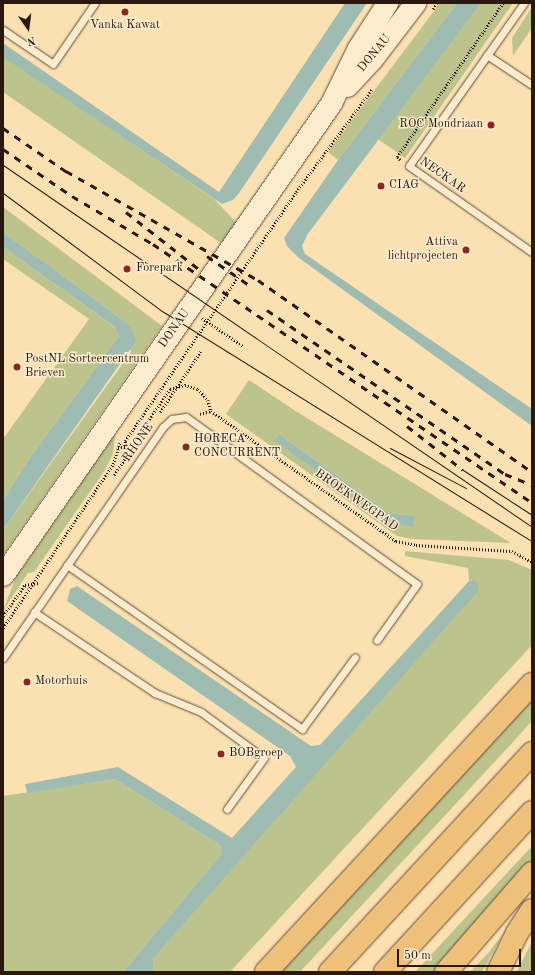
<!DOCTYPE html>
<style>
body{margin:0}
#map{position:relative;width:535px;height:975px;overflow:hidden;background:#fbe1b2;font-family:"Old Standard TT",serif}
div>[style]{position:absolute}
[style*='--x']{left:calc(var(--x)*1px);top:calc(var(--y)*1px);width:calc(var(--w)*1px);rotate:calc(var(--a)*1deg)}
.green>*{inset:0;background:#bdc38d}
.water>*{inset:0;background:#9fbcb2}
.path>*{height:2.5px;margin-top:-1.25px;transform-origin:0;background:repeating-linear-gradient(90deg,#291710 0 1px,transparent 0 3px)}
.roads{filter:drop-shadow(0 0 1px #5e4a38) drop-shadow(0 0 1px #5e4a38)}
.service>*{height:7px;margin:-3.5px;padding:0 3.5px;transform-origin:3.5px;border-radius:3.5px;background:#fceccd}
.secondary>*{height:21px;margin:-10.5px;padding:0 10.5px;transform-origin:10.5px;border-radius:10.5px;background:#fceccd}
.motorway>*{height:22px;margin:-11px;padding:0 11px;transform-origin:11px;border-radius:11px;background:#eec079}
.tram>*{height:1px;margin:-0.5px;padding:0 0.5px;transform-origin:0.5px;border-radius:0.5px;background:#291710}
.rail>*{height:3px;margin-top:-1.5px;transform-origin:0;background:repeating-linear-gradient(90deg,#291710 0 7px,transparent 0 14px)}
.dots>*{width:11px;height:11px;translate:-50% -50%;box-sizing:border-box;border:2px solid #fceccd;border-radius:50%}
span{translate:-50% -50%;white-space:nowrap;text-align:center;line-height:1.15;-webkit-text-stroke:3px #fceccd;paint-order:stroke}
.poi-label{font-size:12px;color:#291710}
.right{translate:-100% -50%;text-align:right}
.left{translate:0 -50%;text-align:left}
.street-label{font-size:12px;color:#291710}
.frame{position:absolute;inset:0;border:4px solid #291710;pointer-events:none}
.north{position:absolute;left:8px;top:8px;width:40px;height:40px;-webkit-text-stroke:3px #fceccd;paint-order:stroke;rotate:166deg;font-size:11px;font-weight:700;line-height:16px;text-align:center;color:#291710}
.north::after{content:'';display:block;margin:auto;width:14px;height:18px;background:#291710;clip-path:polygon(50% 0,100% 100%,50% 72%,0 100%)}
.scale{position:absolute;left:397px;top:949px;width:124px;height:18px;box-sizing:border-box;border:2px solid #291710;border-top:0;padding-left:5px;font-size:12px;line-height:14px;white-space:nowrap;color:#291710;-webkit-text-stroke:3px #fceccd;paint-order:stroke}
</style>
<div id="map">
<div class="green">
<i style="clip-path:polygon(440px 3px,457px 3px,338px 160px,328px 152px)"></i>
<i style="clip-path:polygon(481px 3px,513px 3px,405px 158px,378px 139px)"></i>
<i style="clip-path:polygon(532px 7px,532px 28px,513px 56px,512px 38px)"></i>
<i style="clip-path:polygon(3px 56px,214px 199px,236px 222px,221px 243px,3px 92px)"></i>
<i style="clip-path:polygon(3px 207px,162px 326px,3px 555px,3px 530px,131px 352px,123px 320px,3px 232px)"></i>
<i style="clip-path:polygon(3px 247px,116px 328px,119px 336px,29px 459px,3px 500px,3px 439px,89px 319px,3px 259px)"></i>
<i style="clip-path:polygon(evenodd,249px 380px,294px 410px,511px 543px,412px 539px,397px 536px,226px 414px,249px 380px,279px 434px,389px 513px,413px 516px,413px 526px,386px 521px,279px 434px)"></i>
<i style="clip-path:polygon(115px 434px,113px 454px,105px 470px,34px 572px,28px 573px,3px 611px,16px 577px)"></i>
<i style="clip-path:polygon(405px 551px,509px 560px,532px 570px,532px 645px,230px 972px,153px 972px,153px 960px,164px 946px,473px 580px,469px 581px,468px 568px,405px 556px)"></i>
<i style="clip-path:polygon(532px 699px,532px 721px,513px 742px,300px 972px,281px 972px)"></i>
<i style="clip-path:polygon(115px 779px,220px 845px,222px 853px,123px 972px,3px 972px,3px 796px)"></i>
<i style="clip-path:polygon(532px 846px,532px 867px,435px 972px,415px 972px)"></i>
<i style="clip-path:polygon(503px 934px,482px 972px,470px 972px,489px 952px)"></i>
<i style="clip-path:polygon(532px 943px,532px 972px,517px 972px,529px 947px)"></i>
</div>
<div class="water">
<i style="clip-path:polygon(345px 3px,367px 3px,239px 193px,233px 200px,222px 204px,3px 57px,3px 43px,219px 192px)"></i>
<i style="clip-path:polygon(457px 3px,481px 3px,307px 235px,302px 246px,305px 254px,532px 409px,532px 426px,299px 258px,287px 246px,284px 238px,338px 160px)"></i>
<i style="clip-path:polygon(3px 232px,123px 320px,131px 328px,136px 341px,3px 530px,3px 500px,29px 459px,119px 336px,115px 327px,3px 247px)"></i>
<i style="clip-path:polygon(279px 434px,389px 513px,414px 516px,413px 527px,386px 521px,275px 441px)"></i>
<i style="clip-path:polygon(473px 580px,479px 585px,478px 591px,164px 946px,153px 960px,153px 972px,123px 972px,222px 853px,220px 845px,115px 779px,27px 793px,25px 784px,118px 767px,232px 838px,296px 767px,290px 756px,67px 601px,70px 589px,77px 586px,311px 746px,320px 745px,469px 581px)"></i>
</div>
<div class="path">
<i style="--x:433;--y:9;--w:7;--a:-56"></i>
<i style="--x:400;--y:160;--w:4;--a:-135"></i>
<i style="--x:397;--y:157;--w:187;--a:-55.5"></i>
<i style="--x:202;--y:318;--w:50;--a:34.3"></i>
<i style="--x:211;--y:411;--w:226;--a:35.1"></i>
<i style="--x:396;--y:541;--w:20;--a:11"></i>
<i style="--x:416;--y:545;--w:96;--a:3.6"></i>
<i style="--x:512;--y:551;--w:23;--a:29"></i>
<i style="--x:160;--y:412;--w:73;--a:-56.1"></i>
<i style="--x:200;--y:414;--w:11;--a:-15"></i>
<i style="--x:118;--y:448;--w:15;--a:-16"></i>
<i style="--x:132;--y:444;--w:67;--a:-55.4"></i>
<i style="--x:170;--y:389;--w:16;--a:-15"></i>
<i style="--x:185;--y:385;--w:14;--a:17"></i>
<i style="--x:198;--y:389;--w:15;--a:48"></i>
<i style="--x:208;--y:400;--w:11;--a:75"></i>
<i style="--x:125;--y:458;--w:17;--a:-90"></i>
<i style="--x:125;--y:441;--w:302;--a:-55.5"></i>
<i style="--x:296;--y:192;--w:129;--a:-53.5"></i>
<i style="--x:114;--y:475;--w:22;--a:-56"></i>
<i style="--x:3;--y:616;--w:38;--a:-55"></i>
<i style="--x:25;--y:585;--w:14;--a:-8"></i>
<i style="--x:3;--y:628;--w:197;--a:-56.1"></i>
<i style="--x:113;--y:464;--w:23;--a:-72"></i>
</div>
<div class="roads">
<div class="service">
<i style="--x:524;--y:3;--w:199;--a:125.2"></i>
<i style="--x:409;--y:166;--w:150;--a:35"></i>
<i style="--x:3;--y:30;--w:60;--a:34.2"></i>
<i style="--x:53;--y:64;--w:74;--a:-55.5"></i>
<i style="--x:487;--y:55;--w:54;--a:33.7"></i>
<i style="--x:67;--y:565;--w:287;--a:34.9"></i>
<i style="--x:302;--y:729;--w:89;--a:-53.6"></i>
<i style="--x:34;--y:612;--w:146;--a:33.8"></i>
<i style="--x:155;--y:693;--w:50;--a:22.4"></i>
<i style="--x:201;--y:712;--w:78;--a:36.1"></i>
<i style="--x:264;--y:758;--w:63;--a:126"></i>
<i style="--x:3;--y:658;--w:281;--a:-55.3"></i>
<i style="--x:163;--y:427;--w:12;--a:-42"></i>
<i style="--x:172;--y:419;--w:14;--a:-8"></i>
<i style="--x:186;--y:417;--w:285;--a:35.9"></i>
<i style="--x:417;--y:584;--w:69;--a:125.5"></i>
</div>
<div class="secondary">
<i style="--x:347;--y:86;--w:37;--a:-47"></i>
<i style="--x:372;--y:59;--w:71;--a:-52.5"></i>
<i style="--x:3;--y:575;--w:575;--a:-55.2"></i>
<i style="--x:331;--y:103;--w:61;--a:-63.9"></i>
<i style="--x:358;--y:48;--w:54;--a:-57.2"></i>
</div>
<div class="motorway">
<i style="--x:266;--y:972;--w:392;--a:-47.3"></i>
<i style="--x:330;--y:972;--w:298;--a:-47.3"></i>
<i style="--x:385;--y:972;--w:217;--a:-47.4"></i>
<i style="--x:446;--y:972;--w:131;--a:-49"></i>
<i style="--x:498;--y:972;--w:43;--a:-64"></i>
<i style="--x:517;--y:933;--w:27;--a:-57"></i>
</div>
</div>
<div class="tram">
<i style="--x:3;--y:165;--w:641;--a:34.38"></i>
<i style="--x:3;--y:193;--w:198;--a:36.6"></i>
<i style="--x:162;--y:311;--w:436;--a:31.9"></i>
<i style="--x:390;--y:448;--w:86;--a:27.8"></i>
<i style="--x:463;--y:470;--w:82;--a:33.1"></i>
</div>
<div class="rail">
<i style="--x:3;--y:128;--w:81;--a:34.5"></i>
<i style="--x:3;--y:149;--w:83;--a:34.3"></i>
<i style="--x:72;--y:196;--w:94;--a:30.7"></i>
<i style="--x:153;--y:244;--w:459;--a:34.3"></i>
<i style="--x:66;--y:171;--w:221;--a:29.6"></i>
<i style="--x:258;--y:280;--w:335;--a:35"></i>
<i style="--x:126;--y:212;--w:94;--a:38.1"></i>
<i style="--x:207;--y:256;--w:51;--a:34.6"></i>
<i style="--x:267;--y:310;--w:289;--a:34.6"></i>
<i style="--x:505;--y:474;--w:29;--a:22"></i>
<i style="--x:407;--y:426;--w:71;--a:38.2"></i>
</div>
<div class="dots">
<i style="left:125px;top:12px;background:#8f2418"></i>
<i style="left:491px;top:125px;background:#8f2418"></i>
<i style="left:381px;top:186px;background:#8f2418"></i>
<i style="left:466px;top:250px;background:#8f2418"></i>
<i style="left:127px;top:269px;background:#8f2418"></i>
<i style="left:17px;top:367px;background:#8f2418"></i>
<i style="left:186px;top:447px;background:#8f2418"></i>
<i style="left:27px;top:682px;background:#8f2418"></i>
<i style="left:221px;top:754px;background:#8f2418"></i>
</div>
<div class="poi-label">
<span style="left:125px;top:26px">Vanka Kawat</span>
<span class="right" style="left:483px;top:125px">ROC Mondriaan</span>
<span class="left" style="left:389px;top:186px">CIAG</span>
<span class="right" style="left:458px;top:250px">Attiva<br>lichtprojecten</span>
<span class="left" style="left:136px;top:269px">Forepark</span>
<span class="left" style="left:25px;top:367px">PostNL Sorteercentrum<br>Brieven</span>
<span class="left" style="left:194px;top:447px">HORECA<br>CONCURRENT</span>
<span class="left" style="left:35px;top:682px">Motorhuis</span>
<span class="left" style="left:229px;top:754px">BOBgroep</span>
</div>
<div class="street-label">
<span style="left:375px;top:54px;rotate:-50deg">DONAU</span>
<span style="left:442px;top:176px;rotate:35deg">NECKAR</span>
<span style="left:175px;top:329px;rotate:-55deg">DONAU</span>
<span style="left:139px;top:443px;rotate:-55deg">RHONE</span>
<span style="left:356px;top:501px;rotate:35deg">BROEKWEGPAD</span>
</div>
<div class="frame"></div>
<div class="north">N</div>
<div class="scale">50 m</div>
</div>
